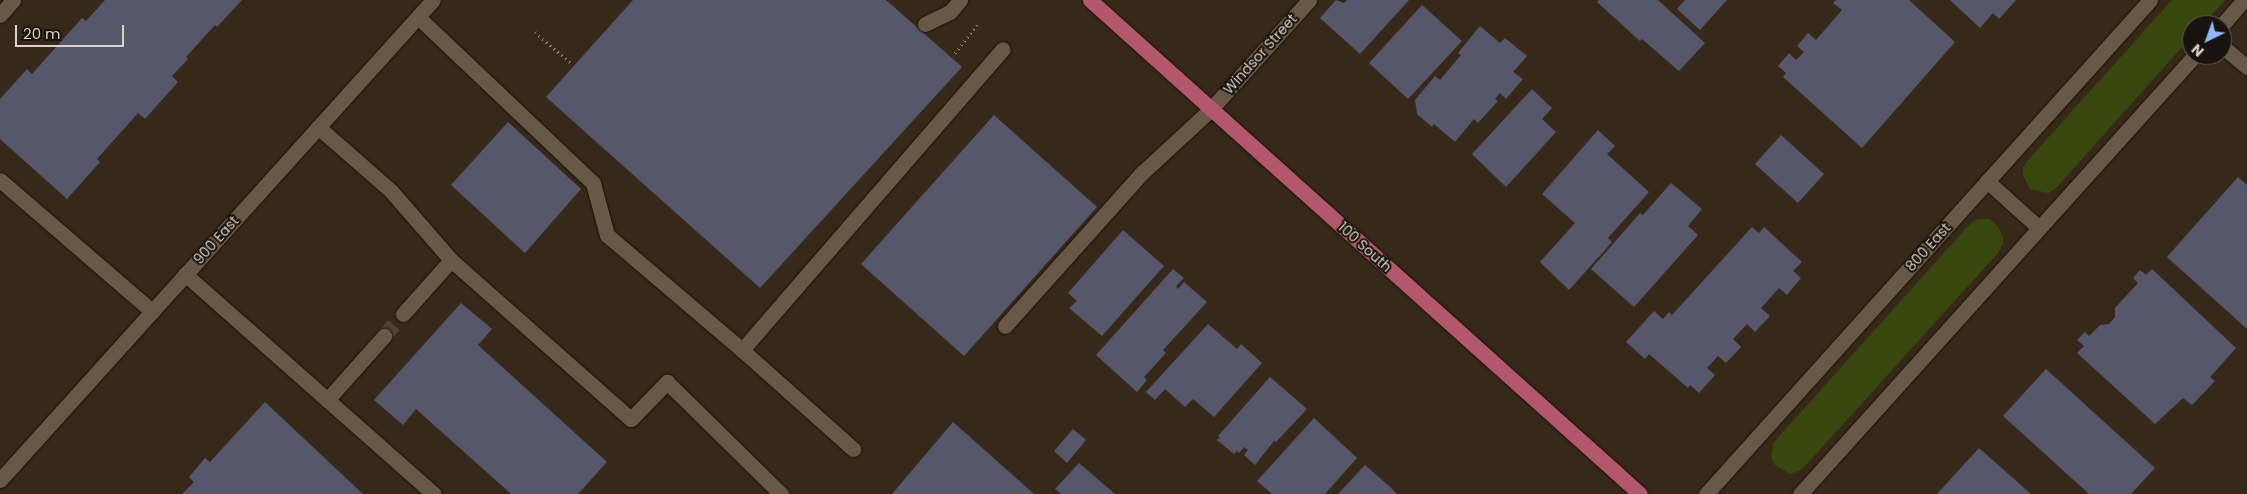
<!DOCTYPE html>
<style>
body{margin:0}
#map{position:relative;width:2247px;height:494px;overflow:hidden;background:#37291a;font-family:Poppins,sans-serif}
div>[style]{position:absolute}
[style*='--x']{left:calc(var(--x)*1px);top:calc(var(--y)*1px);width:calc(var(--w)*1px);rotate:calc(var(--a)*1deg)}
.green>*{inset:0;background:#38470e}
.building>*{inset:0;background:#57576b}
.minor-tunnel>*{height:15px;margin-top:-7.5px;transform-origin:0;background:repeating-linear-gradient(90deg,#504234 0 15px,transparent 0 23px)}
.path>*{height:3px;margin-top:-1.5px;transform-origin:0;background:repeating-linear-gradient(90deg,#8e8377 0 1px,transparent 0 5px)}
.roads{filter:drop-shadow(0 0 1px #1e1104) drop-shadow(0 0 1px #1e1104)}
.minor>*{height:15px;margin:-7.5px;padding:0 7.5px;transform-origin:7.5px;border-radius:7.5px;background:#685848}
.major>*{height:15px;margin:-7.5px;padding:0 7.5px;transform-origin:7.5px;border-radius:7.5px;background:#b2576d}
span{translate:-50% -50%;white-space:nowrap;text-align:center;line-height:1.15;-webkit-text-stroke:4px #19130d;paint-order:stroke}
.street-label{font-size:14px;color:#dbd2c9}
.north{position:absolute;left:2182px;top:15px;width:50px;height:50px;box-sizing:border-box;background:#19130d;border:1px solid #675f58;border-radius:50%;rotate:222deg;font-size:14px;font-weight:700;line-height:20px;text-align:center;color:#dbd2c9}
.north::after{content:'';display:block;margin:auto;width:18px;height:22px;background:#91b8fd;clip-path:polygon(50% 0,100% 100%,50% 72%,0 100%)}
.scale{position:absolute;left:15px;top:25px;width:109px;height:22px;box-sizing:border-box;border:2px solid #dbd2c9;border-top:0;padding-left:6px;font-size:15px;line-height:18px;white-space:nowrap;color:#dbd2c9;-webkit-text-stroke:4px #19130d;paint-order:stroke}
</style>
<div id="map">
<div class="green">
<i style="clip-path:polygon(2172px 0,2225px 0,2202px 25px,2192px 25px,2192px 36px,2056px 188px,2048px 193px,2030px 189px,2023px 175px,2023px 168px,2028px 160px)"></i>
<i style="clip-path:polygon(1984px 219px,1990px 219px,1998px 227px,2003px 236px,2003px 244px,1998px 253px,1807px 464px,1799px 471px,1790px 474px,1775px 465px,1771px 458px,1773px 443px,1969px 225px,1976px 220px)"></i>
</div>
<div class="building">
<i style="clip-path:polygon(105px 0,242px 0,217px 27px,215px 25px,186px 57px,188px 59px,172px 76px,178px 82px,145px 119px,138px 113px,97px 159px,100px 162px,67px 199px,0 139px,0 99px,27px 69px,32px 74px,82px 18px,86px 21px)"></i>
<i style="clip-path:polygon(633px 0,886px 0,962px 67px,760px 288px,546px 97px)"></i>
<i style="clip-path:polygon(1336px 0,1344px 3px,1347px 0,1409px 0,1360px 54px,1320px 18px)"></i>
<i style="clip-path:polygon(1599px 0,1658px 0,1705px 43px,1679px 71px,1642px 39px,1640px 41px,1597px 2px)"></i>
<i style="clip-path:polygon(1685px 0,1727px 0,1700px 30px,1677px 9px)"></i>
<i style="clip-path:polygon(1836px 0,1909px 0,1955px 42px,1862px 148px,1783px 77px,1786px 73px,1778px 66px,1789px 53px,1796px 60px,1804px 52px,1797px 46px,1808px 33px,1816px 40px,1842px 10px,1833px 3px)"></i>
<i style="clip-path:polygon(1950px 0,2016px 0,1999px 19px,1993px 13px,1980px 28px)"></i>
<i style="clip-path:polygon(1422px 5px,1462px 41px,1408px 99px,1369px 63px)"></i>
<i style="clip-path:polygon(1480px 26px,1500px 43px,1505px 38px,1527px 56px,1513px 72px,1523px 79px,1506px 99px,1500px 93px,1495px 99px,1498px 101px,1478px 123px,1474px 119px,1455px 142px,1434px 124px,1432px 127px,1417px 114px,1415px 100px,1435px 76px,1440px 80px,1461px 55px,1458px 53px)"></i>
<i style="clip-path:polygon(1532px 89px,1552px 108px,1542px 119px,1556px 132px,1506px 187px,1472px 154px)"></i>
<i style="clip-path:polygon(994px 115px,1097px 207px,964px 356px,861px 264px)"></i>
<i style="clip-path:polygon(508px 122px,581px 189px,525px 253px,451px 185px)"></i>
<i style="clip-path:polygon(1598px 130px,1615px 146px,1607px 154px,1649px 192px,1608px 238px,1612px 242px,1569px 290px,1540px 262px,1575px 223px,1542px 194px)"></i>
<i style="clip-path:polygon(1781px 135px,1824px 174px,1798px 203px,1755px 164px)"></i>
<i style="clip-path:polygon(2238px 177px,2247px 185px,2247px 329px,2167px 257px)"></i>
<i style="clip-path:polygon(1671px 183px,1702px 209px,1688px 226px,1698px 235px,1634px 307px,1591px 269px,1640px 213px,1643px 215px)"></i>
<i style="clip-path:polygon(1752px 227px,1759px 233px,1764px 227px,1802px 262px,1793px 271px,1801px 278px,1787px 295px,1779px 288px,1761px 308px,1770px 316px,1755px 332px,1747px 324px,1733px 339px,1741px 347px,1726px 363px,1718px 356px,1707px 368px,1715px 375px,1699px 393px,1690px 385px,1688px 388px,1649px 354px,1645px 359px,1626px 342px,1654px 311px,1663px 319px,1669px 312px,1672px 315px)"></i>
<i style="clip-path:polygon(1123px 230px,1164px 266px,1102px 336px,1069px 308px,1077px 301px,1068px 293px)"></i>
<i style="clip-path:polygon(1173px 269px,1184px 278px,1176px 286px,1178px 289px,1184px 282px,1207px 302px,1163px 350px,1166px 353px,1144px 377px,1147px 380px,1137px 392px,1096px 355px)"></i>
<i style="clip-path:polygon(2152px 269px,2236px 348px,2210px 377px,2215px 381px,2192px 405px,2183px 398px,2155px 424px,2077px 353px,2084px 346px,2077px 340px,2085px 332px,2089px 336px,2100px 325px,2109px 324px,2115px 317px,2115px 308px,2138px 283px,2133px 278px,2140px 270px,2146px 275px)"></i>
<i style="clip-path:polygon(461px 303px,492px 329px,478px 345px,607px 462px,578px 494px,511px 494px,416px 409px,403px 425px,374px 400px)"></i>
<i style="clip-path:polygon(1208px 324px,1237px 349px,1241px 344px,1262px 363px,1214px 417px,1193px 399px,1185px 407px,1165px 389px,1155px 400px,1146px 392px)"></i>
<i style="clip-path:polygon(2046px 369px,2155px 468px,2131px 494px,2089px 494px,2003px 416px)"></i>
<i style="clip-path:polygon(1270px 377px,1307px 409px,1276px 442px,1274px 441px,1255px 465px,1244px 455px,1248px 450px,1244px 447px,1239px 453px,1237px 451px,1234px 454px,1217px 440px,1220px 437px,1218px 436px)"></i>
<i style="clip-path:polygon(265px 402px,363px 494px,182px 494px,194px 482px,189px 477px,205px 458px,210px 462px)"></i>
<i style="clip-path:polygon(1314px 418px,1357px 458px,1325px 494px,1272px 494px,1257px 481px)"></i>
<i style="clip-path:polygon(953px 422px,1034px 494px,892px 494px)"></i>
<i style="clip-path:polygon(1073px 429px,1086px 440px,1067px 463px,1054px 451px)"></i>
<i style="clip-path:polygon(1979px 448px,2031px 494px,1937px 494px)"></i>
<i style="clip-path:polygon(1079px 463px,1115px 494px,1061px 494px,1055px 489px)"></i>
<i style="clip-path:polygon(1365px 465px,1389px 486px,1397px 494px,1338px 494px)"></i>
</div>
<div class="minor-tunnel">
<i style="--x:384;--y:336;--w:29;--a:-49"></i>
</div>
<div class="path">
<i style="--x:535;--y:32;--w:49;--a:40.9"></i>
<i style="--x:955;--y:53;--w:36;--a:-52"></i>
</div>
<div class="roads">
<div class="minor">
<i style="--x:0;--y:15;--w:20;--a:-49"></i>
<i style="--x:418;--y:17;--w:241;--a:43.5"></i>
<i style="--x:593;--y:183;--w:54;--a:74.9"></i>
<i style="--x:607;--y:235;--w:177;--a:40.4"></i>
<i style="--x:742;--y:350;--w:149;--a:41.7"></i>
<i style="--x:925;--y:24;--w:28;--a:-26"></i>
<i style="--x:950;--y:12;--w:16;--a:-50"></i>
<i style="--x:2222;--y:25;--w:33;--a:-49"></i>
<i style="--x:2222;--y:46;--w:33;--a:40"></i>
<i style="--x:318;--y:127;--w:97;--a:41.2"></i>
<i style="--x:391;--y:191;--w:91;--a:49"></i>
<i style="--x:451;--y:260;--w:240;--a:41.5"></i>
<i style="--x:631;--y:419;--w:52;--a:-45.8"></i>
<i style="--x:667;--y:382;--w:160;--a:44.5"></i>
<i style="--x:0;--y:180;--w:201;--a:40.8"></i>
<i style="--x:1987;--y:181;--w:70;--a:42.1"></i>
<i style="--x:185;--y:274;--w:332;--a:41.5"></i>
<i style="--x:403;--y:314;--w:72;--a:-48.4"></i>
<i style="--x:1005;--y:326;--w:205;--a:-48.2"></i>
<i style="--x:1142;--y:173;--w:94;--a:-42.8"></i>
<i style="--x:1211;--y:109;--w:147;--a:-48"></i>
<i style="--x:742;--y:350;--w:398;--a:-49.1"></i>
<i style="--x:327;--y:400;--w:86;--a:-48.3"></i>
<i style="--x:0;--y:480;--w:646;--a:-47.95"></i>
<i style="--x:1706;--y:494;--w:664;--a:-48.05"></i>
<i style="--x:1800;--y:494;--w:591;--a:-48.02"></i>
</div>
<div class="major">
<i style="--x:1090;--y:0;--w:739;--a:41.93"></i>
</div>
</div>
<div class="street-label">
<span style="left:1260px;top:54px;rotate:-48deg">Windsor Street</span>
<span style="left:216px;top:240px;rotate:-48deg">900 East</span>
<span style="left:1365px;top:247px;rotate:42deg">100 South</span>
<span style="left:1928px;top:247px;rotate:-48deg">800 East</span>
</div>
<div class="north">N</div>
<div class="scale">20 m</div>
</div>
